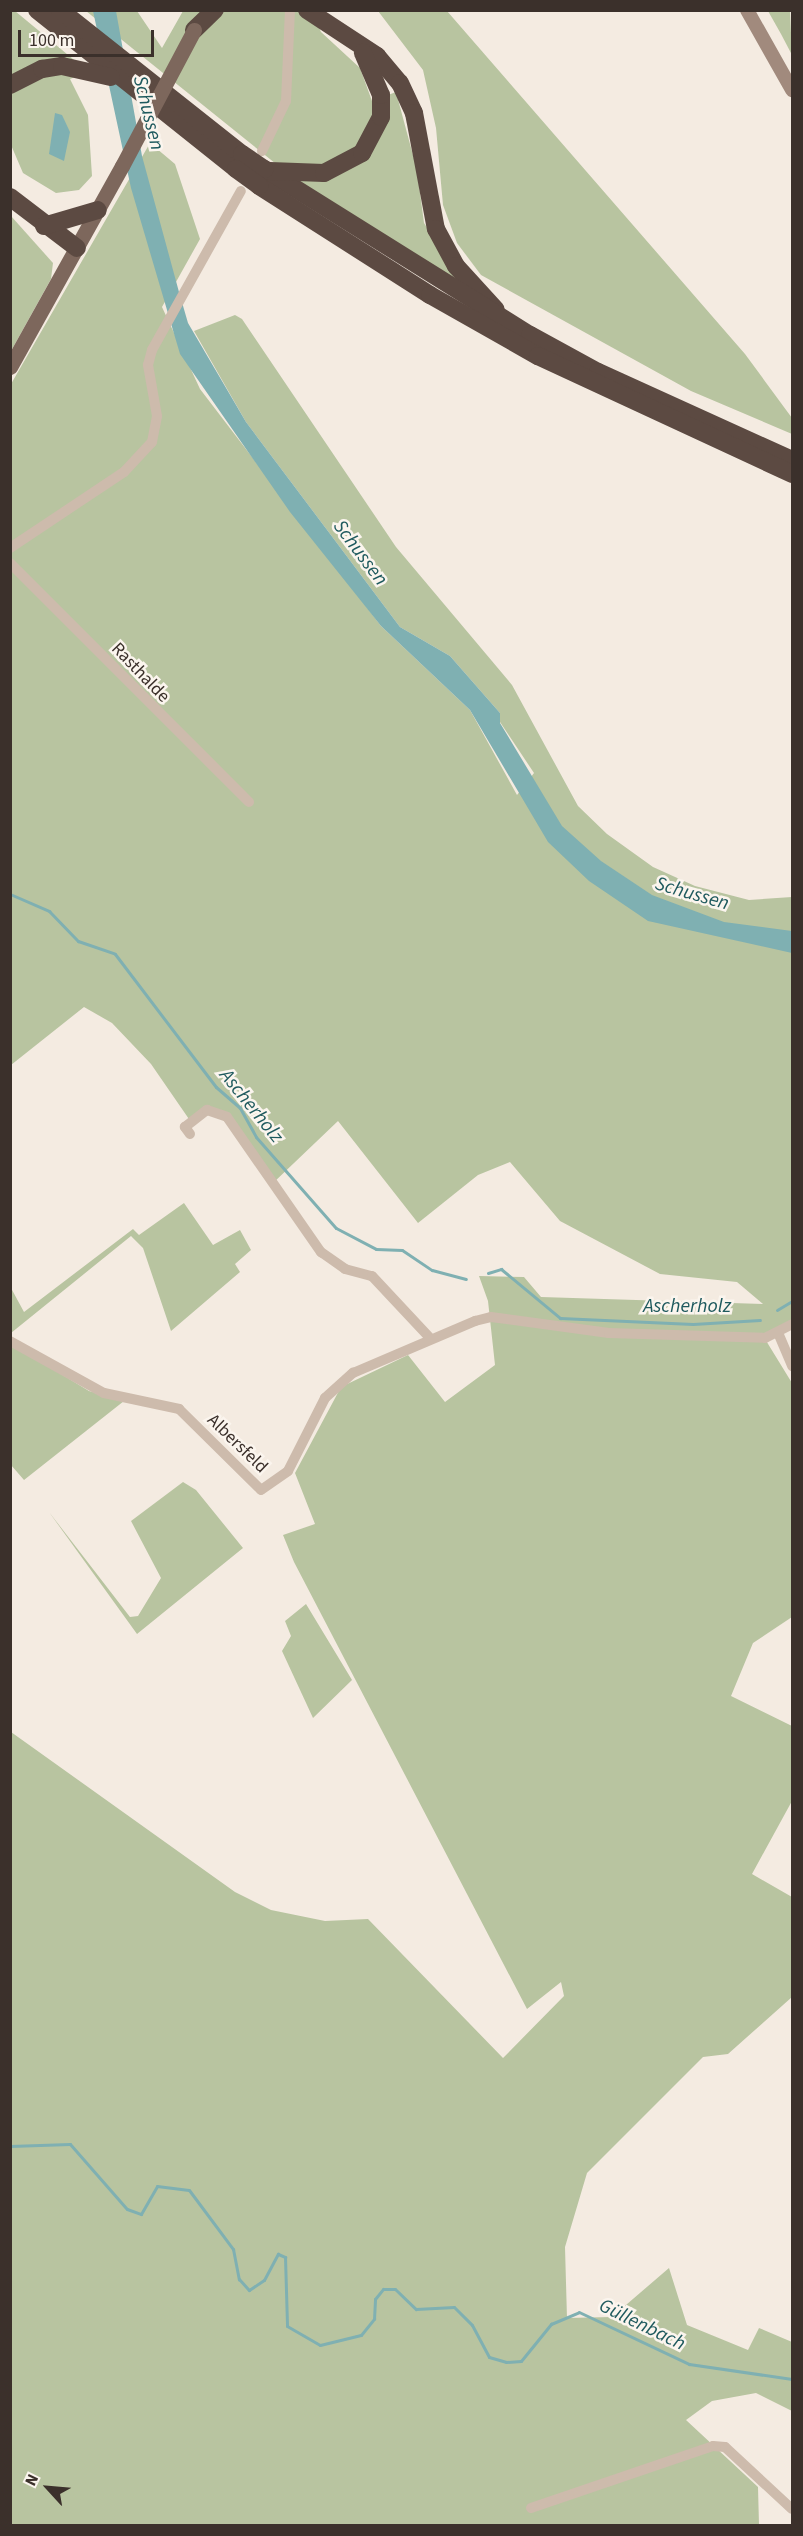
<!DOCTYPE html>
<meta charset="utf-8">
<style>
body{margin:0}
#map{position:relative;width:803px;height:2536px;overflow:hidden;background:#f4ebe1;font-family:"Source Sans 3",sans-serif}
div>[style]{position:absolute}
[style*='--x']{left:calc(var(--x)*1px);top:calc(var(--y)*1px);width:calc(var(--w)*1px);rotate:calc(var(--a)*1deg)}
.green>*{inset:0;background:#b8c4a0}
.water>*{inset:0;background:#7fb0b2}
.stream>*{height:3px;margin:-1.5px;padding:0 1.5px;transform-origin:1.5px;border-radius:1.5px;background:#7fb0b2}
.street>*{height:10px;margin:-5px;padding:0 5px;transform-origin:5px;border-radius:5px;background:#cdbbac}
.secondary>*{height:14px;margin:-7px;padding:0 7px;transform-origin:7px;border-radius:7px;background:#a18a7d}
.primary>*{height:15px;margin:-7.5px;padding:0 7.5px;transform-origin:7.5px;border-radius:7.5px;background:#7d675c}
.highway>*{height:18px;margin:-9px;padding:0 9px;transform-origin:9px;border-radius:9px;background:#5c4a42}
.primary-bridge>*{height:15px;margin:-7.5px;padding:0 7.5px;transform-origin:7.5px;border-radius:7.5px;background:#7d675c}
.highway-bridge>*{height:18px;margin:-9px;padding:0 9px;transform-origin:9px;border-radius:9px;background:#5c4a42}
span{translate:-50% -50%;white-space:nowrap;text-align:center;line-height:1.15;-webkit-text-stroke:5px #fbf5ee;paint-order:stroke}
.street-label{font-size:18px;color:#3b302b}
.water-label{font-size:20px;color:#1f5a5e;font-style:italic}
.frame{position:absolute;inset:0;border:12px solid #3b302b;pointer-events:none}
.north{position:absolute;left:18px;top:2458px;width:60px;height:60px;-webkit-text-stroke:4px #fbf5ee;paint-order:stroke;rotate:296deg;font-size:16px;font-weight:700;line-height:24px;text-align:center;color:#3b302b}
.north::after{content:'';display:block;margin:auto;width:21px;height:27px;background:#3b302b;clip-path:polygon(50% 0,100% 100%,50% 72%,0 100%)}
.scale{position:absolute;left:18px;top:30px;width:136px;height:27px;box-sizing:border-box;border:3px solid #3b302b;border-top:0;padding-left:8px;font-size:18px;line-height:21px;white-space:nowrap;color:#3b302b;-webkit-text-stroke:4px #fbf5ee;paint-order:stroke}
</style>
<div id="map">
<div class="green">
<i style="clip-path:polygon(11px 11px,15px 11px,85px 69px,62px 66px,11px 85px)"></i>
<i style="clip-path:polygon(86px 11px,137px 11px,162px 48px,183px 11px,312px 11px,321px 32px,360px 68px,372px 101px,396px 92px,417px 170px,424px 223px,465px 285px,296px 180px)"></i>
<i style="clip-path:polygon(378px 11px,447px 11px,745px 354px,792px 418px,792px 434px,691px 391px,481px 275px,457px 243px,443px 205px,436px 128px,423px 70px)"></i>
<i style="clip-path:polygon(768px 11px,790px 11px,792px 55px,781px 34px)"></i>
<i style="clip-path:polygon(60px 72px,78px 76px,70px 79px,88px 115px,92px 176px,79px 190px,56px 193px,23px 173px,11px 145px,10px 95px,22px 83px)"></i>
<i style="clip-path:polygon(150px 143px,175px 164px,200px 239px,162px 307px,200px 389px,381px 626px,470px 710px,517px 795px,534px 773px,500px 722px,500px 713px,450px 656px,400px 627px,246px 422px,194px 331px,235px 315px,242px 319px,396px 547px,512px 685px,578px 806px,607px 834px,653px 867px,695px 886px,749px 900px,792px 897px,792px 1324px,765px 1339px,792px 1383px,792px 1617px,753px 1643px,731px 1696px,792px 1726px,792px 1801px,752px 1874px,792px 1897px,792px 1997px,728px 2054px,703px 2057px,587px 2173px,565px 2247px,567px 2318px,612px 2317px,669px 2268px,687px 2325px,748px 2350px,759px 2328px,792px 2342px,792px 2411px,756px 2393px,712px 2401px,686px 2420px,758px 2487px,759px 2525px,11px 2525px,11px 1732px,235px 1892px,271px 1910px,325px 1921px,368px 1919px,503px 2058px,564px 1996px,561px 1982px,527px 2009px,294px 1562px,283px 1535px,315px 1524px,295px 1473px,341px 1387px,408px 1355px,445px 1402px,495px 1365px,488px 1301px,479px 1276px,524px 1277px,541px 1297px,763px 1304px,737px 1282px,660px 1274px,560px 1221px,510px 1162px,478px 1175px,418px 1223px,338px 1121px,272px 1184px,227px 1117px,213px 1109px,191px 1122px,151px 1064px,112px 1023px,84px 1007px,11px 1065px,11px 384px)"></i>
<i style="clip-path:polygon(11px 216px,53px 263px,51px 279px,11px 351px)"></i>
<i style="clip-path:polygon(184px 1203px,213px 1245px,240px 1230px,251px 1250px,235px 1264px,240px 1272px,171px 1331px,143px 1248px,131px 1236px,11px 1333px,11px 1288px,24px 1312px,133px 1229px,139px 1235px)"></i>
<i style="clip-path:polygon(10px 1343px,89px 1391px,124px 1401px,24px 1480px,11px 1465px)"></i>
<i style="clip-path:polygon(183px 1482px,196px 1490px,243px 1548px,137px 1634px,49px 1512px,130px 1617px,138px 1616px,161px 1578px,131px 1521px)"></i>
<i style="clip-path:polygon(306px 1604px,352px 1680px,313px 1718px,282px 1651px,291px 1636px,285px 1621px)"></i>
</div>
<div class="water">
<i style="clip-path:polygon(93px 11px,116px 11px,142px 156px,179px 292px,188px 323px,246px 422px,400px 627px,450px 656px,500px 713px,500px 723px,562px 826px,601px 861px,652px 895px,724px 922px,792px 931px,792px 953px,648px 921px,589px 881px,548px 842px,470px 710px,381px 626px,290px 512px,180px 354px,131px 188px)"></i>
<i style="clip-path:polygon(55px 113px,62px 115px,70px 132px,64px 161px,49px 154px)"></i>
</div>
<div class="stream">
<i style="--x:10;--y:894;--w:43;--a:23.6"></i>
<i style="--x:49;--y:911;--w:42;--a:46"></i>
<i style="--x:78;--y:941;--w:39;--a:19"></i>
<i style="--x:115;--y:954;--w:167;--a:52.8"></i>
<i style="--x:216;--y:1087;--w:32;--a:41"></i>
<i style="--x:240;--y:1108;--w:33;--a:61"></i>
<i style="--x:256;--y:1137;--w:121;--a:48.7"></i>
<i style="--x:336;--y:1228;--w:45;--a:27.7"></i>
<i style="--x:376;--y:1249;--w:26;--a:2"></i>
<i style="--x:402;--y:1250;--w:36;--a:34"></i>
<i style="--x:432;--y:1270;--w:35;--a:15"></i>
<i style="--x:488;--y:1273;--w:14;--a:-17"></i>
<i style="--x:501;--y:1269;--w:77;--a:39.7"></i>
<i style="--x:560;--y:1318;--w:133;--a:2.6"></i>
<i style="--x:693;--y:1324;--w:67;--a:-3.4"></i>
<i style="--x:777;--y:1310;--w:17;--a:-31"></i>
<i style="--x:10;--y:2146;--w:60;--a:-1.9"></i>
<i style="--x:70;--y:2144;--w:86;--a:48.8"></i>
<i style="--x:127;--y:2209;--w:15;--a:20"></i>
<i style="--x:141;--y:2214;--w:32;--a:-60"></i>
<i style="--x:157;--y:2186;--w:32;--a:7"></i>
<i style="--x:189;--y:2190;--w:74;--a:53.3"></i>
<i style="--x:233;--y:2249;--w:31;--a:79"></i>
<i style="--x:239;--y:2279;--w:15;--a:48"></i>
<i style="--x:249;--y:2290;--w:18;--a:-34"></i>
<i style="--x:264;--y:2280;--w:30;--a:-62"></i>
<i style="--x:278;--y:2254;--w:8;--a:23"></i>
<i style="--x:285;--y:2257;--w:69;--a:88.3"></i>
<i style="--x:287;--y:2326;--w:38;--a:30"></i>
<i style="--x:320;--y:2345;--w:42;--a:-13.7"></i>
<i style="--x:361;--y:2335;--w:21;--a:-51"></i>
<i style="--x:374;--y:2319;--w:20;--a:-87"></i>
<i style="--x:375;--y:2299;--w:13;--a:-51"></i>
<i style="--x:383;--y:2289;--w:12;--a:0"></i>
<i style="--x:395;--y:2289;--w:29;--a:44"></i>
<i style="--x:416;--y:2309;--w:38;--a:-3"></i>
<i style="--x:454;--y:2307;--w:25;--a:45"></i>
<i style="--x:472;--y:2325;--w:36;--a:62"></i>
<i style="--x:489;--y:2357;--w:18;--a:16"></i>
<i style="--x:506;--y:2362;--w:15;--a:-4"></i>
<i style="--x:521;--y:2361;--w:48;--a:-51"></i>
<i style="--x:551;--y:2324;--w:30;--a:-23"></i>
<i style="--x:579;--y:2312;--w:122;--a:25.3"></i>
<i style="--x:689;--y:2364;--w:104;--a:8.3"></i>
</div>
<div class="street">
<i style="--x:262;--y:151;--w:55;--a:-64.4"></i>
<i style="--x:286;--y:101;--w:91;--a:-87.5"></i>
<i style="--x:10;--y:548;--w:137;--a:-33.7"></i>
<i style="--x:124;--y:472;--w:41;--a:-47"></i>
<i style="--x:152;--y:442;--w:26;--a:-79"></i>
<i style="--x:157;--y:416;--w:52;--a:-100"></i>
<i style="--x:148;--y:365;--w:16;--a:-75"></i>
<i style="--x:152;--y:350;--w:182;--a:-60.8"></i>
<i style="--x:10;--y:563;--w:338;--a:45"></i>
<i style="--x:190;--y:1134;--w:9;--a:-126"></i>
<i style="--x:185;--y:1127;--w:28;--a:-38"></i>
<i style="--x:207;--y:1110;--w:21;--a:19"></i>
<i style="--x:227;--y:1117;--w:165;--a:55.2"></i>
<i style="--x:321;--y:1252;--w:29;--a:35"></i>
<i style="--x:345;--y:1269;--w:28;--a:15"></i>
<i style="--x:372;--y:1276;--w:83;--a:46.9"></i>
<i style="--x:779;--y:1335;--w:34;--a:67"></i>
<i style="--x:10;--y:1341;--w:107;--a:29"></i>
<i style="--x:104;--y:1393;--w:77;--a:12"></i>
<i style="--x:179;--y:1409;--w:115;--a:44.6"></i>
<i style="--x:261;--y:1490;--w:33;--a:-35"></i>
<i style="--x:288;--y:1471;--w:82;--a:-63.1"></i>
<i style="--x:325;--y:1398;--w:38;--a:-42"></i>
<i style="--x:353;--y:1373;--w:133;--a:-23.1"></i>
<i style="--x:475;--y:1321;--w:16;--a:-14"></i>
<i style="--x:491;--y:1317;--w:119;--a:7.7"></i>
<i style="--x:609;--y:1333;--w:156;--a:1.8"></i>
<i style="--x:765;--y:1338;--w:30;--a:-27"></i>
<i style="--x:531;--y:2508;--w:192;--a:-18.8"></i>
<i style="--x:713;--y:2446;--w:12;--a:5"></i>
<i style="--x:725;--y:2447;--w:91;--a:42.8"></i>
</div>
<div class="secondary">
<i style="--x:747;--y:10;--w:92;--a:60.6"></i>
</div>
<div class="primary">
<i style="--x:10;--y:367;--w:230;--a:-60.9"></i>
</div>
<div class="highway">
<i style="--x:37;--y:10;--w:255;--a:38.6"></i>
<i style="--x:60;--y:10;--w:232;--a:38.4"></i>
<i style="--x:307;--y:10;--w:84;--a:33.3"></i>
<i style="--x:377;--y:56;--w:35;--a:50"></i>
<i style="--x:400;--y:83;--w:33;--a:65"></i>
<i style="--x:414;--y:113;--w:118;--a:79.3"></i>
<i style="--x:436;--y:229;--w:42;--a:61.6"></i>
<i style="--x:456;--y:266;--w:59;--a:47.7"></i>
<i style="--x:194;--y:30;--w:29;--a:-44"></i>
<i style="--x:10;--y:85;--w:36;--a:-27"></i>
<i style="--x:42;--y:69;--w:20;--a:-9"></i>
<i style="--x:62;--y:66;--w:50;--a:12.7"></i>
<i style="--x:264;--y:169;--w:314;--a:32"></i>
<i style="--x:530;--y:335;--w:77;--a:28.6"></i>
<i style="--x:598;--y:372;--w:213;--a:24.4"></i>
<i style="--x:270;--y:171;--w:54;--a:2.1"></i>
<i style="--x:324;--y:173;--w:43;--a:-27.8"></i>
<i style="--x:362;--y:153;--w:41;--a:-62.2"></i>
<i style="--x:381;--y:117;--w:22;--a:-90"></i>
<i style="--x:381;--y:95;--w:46;--a:-113.2"></i>
<i style="--x:259;--y:186;--w:203;--a:32.5"></i>
<i style="--x:430;--y:295;--w:124;--a:29.5"></i>
<i style="--x:538;--y:356;--w:280;--a:24.9"></i>
<i style="--x:10;--y:197;--w:84;--a:37.3"></i>
<i style="--x:44;--y:226;--w:56;--a:-16.5"></i>
</div>
<div class="primary-bridge">
<i style="--x:122;--y:166;--w:154;--a:-62.1"></i>
</div>
<div class="highway-bridge">
<i style="--x:242;--y:154;--w:27;--a:34"></i>
<i style="--x:236;--y:169;--w:29;--a:36"></i>
</div>
<div class="street-label">
<span style="left:140px;top:673px;rotate:46deg">Rasthalde</span>
<span style="left:237px;top:1444px;rotate:44deg">Albersfeld</span>
</div>
<div class="water-label">
<span style="left:148px;top:113px;rotate:76deg">Schussen</span>
<span style="left:360px;top:553px;rotate:53deg">Schussen</span>
<span style="left:692px;top:894px;rotate:16deg">Schussen</span>
<span style="left:251px;top:1106px;rotate:51deg">Ascherholz</span>
<span style="left:687px;top:1306px">Ascherholz</span>
<span style="left:642px;top:2325px;rotate:26deg">Güllenbach</span>
</div>
<div class="frame"></div>
<div class="north">N</div>
<div class="scale">100 m</div>
</div>
